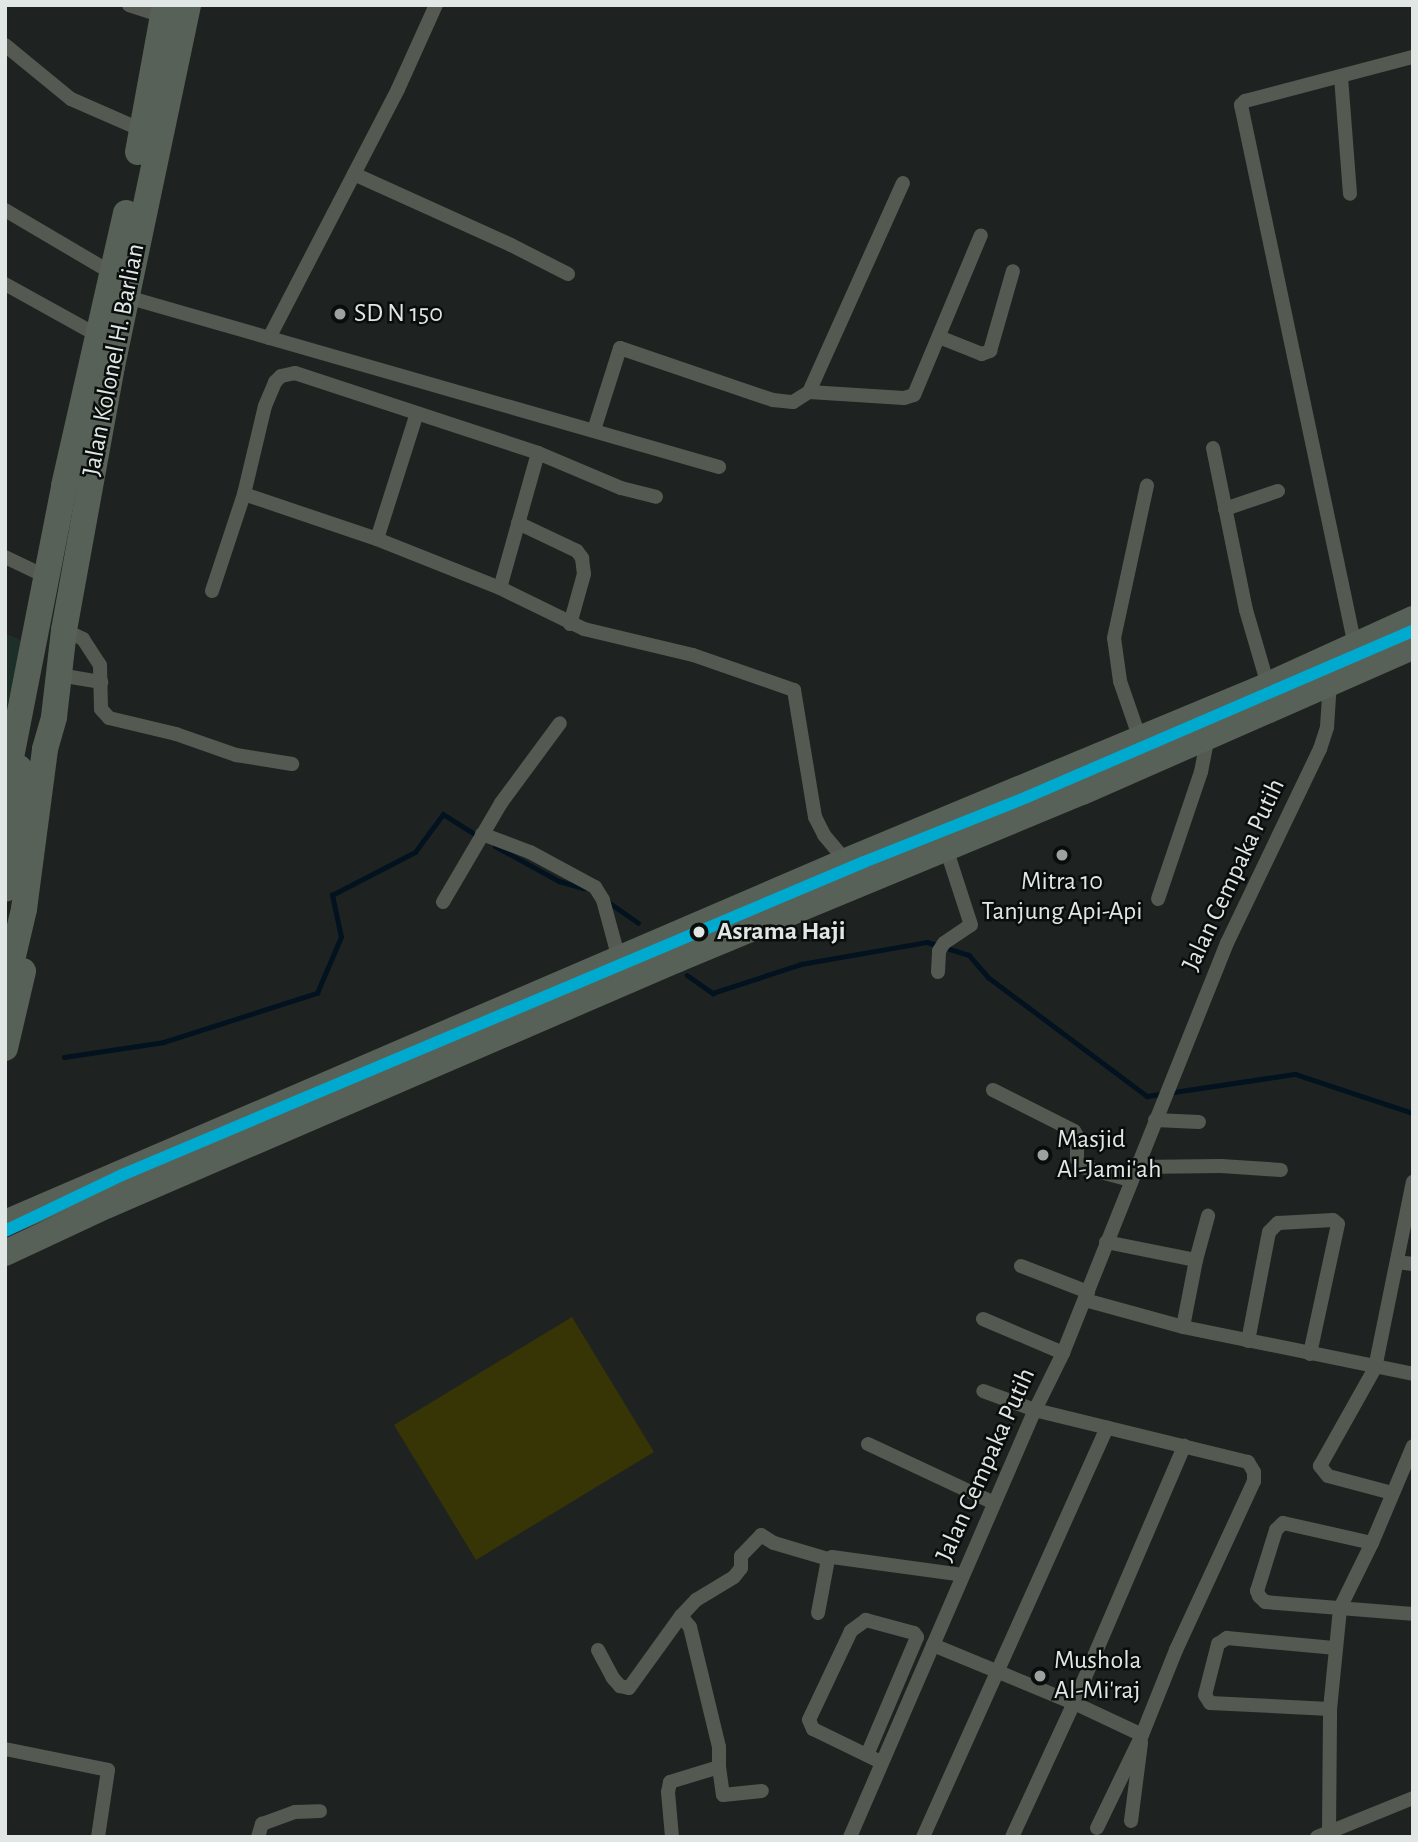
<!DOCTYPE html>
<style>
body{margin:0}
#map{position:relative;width:1418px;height:1842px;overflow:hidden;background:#1e2321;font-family:"Alegreya Sans",sans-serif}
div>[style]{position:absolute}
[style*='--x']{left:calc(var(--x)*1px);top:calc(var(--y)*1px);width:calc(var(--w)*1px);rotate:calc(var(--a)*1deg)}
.built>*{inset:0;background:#1e2f2a}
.green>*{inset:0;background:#373406}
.stream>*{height:4.5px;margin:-2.25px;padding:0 2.25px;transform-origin:2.25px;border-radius:2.25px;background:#03121f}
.street>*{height:14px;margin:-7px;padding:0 7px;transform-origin:7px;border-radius:7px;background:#545a51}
.highway>*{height:26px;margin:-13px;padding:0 13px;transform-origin:13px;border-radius:13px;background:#586157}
.rail-1>*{height:12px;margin:-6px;padding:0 6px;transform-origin:6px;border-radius:6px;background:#00a9ce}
.dots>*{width:19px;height:19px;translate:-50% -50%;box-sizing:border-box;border:4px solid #090e0c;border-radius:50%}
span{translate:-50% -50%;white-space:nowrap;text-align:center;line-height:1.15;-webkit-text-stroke:5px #090e0c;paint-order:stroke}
.poi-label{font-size:26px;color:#e0e7e5}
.left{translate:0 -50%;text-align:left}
.street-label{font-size:26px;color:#e0e7e5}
.stop-label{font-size:26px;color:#e0e7e5;font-weight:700}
.frame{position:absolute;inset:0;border:7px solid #e0e7e5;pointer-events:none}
</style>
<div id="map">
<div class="built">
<i style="clip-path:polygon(5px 633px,22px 641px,5px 716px)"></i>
</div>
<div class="green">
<i style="clip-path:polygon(572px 1317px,654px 1452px,476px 1560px,394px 1425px)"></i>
</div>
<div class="stream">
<i style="--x:495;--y:846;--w:73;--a:28.7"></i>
<i style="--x:559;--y:881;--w:26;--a:16"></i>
<i style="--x:607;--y:901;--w:38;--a:35"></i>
<i style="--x:687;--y:975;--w:32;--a:35"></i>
<i style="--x:713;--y:993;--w:93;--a:-18.2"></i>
<i style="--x:801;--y:964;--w:128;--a:-9.9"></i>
<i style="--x:927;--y:942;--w:44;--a:17.2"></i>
<i style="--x:969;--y:955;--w:29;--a:49"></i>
<i style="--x:988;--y:977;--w:199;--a:36.8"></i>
<i style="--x:1147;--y:1096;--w:150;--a:-8.5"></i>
<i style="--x:1295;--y:1074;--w:124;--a:18.3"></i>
<i style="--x:64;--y:1057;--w:101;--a:-8.5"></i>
<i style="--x:164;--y:1042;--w:161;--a:-17.8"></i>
<i style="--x:317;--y:993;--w:61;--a:-66.8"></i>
<i style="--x:341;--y:937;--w:43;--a:-102.1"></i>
<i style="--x:332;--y:895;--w:93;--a:-27.4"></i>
<i style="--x:415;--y:852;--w:47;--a:-53.6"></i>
<i style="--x:443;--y:814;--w:41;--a:32.2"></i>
</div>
<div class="street">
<i style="--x:129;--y:5;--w:35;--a:18"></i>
<i style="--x:5;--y:45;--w:85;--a:39.3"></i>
<i style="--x:71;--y:99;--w:77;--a:23.6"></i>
<i style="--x:1341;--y:77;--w:117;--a:85.6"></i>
<i style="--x:354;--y:174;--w:172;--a:24.3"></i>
<i style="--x:511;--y:245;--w:64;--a:27"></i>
<i style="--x:5;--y:210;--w:124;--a:30.5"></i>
<i style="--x:5;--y:284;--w:107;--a:29"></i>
<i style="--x:127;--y:297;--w:616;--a:16.02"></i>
<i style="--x:939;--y:337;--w:46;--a:21.6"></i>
<i style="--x:982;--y:354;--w:9;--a:-21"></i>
<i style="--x:990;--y:351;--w:83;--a:-74"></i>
<i style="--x:269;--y:338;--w:280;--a:-62.6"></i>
<i style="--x:398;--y:89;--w:92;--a:-65.7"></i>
<i style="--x:809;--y:392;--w:95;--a:3.6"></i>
<i style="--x:904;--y:398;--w:10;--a:-17"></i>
<i style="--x:914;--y:395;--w:173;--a:-67.3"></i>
<i style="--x:594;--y:430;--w:86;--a:-72.4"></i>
<i style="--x:620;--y:348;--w:162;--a:18.8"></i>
<i style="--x:773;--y:400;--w:20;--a:6"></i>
<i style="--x:793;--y:402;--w:19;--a:-32"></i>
<i style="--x:809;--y:392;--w:229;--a:-65.8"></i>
<i style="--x:1213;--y:448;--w:165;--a:78.5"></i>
<i style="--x:1246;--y:610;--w:78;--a:73.7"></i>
<i style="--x:538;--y:453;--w:90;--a:22.9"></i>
<i style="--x:621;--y:488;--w:36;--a:14"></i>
<i style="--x:1225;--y:509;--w:56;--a:-18.8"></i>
<i style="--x:518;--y:523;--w:65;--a:25.4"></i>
<i style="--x:577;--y:551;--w:9;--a:54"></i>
<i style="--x:582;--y:558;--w:16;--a:83"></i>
<i style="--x:584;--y:574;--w:52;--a:105.6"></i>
<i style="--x:377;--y:539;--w:129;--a:-72.4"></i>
<i style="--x:5;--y:557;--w:47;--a:25.5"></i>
<i style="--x:500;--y:588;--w:93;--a:26"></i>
<i style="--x:584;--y:629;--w:112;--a:13.4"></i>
<i style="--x:693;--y:655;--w:107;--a:19.1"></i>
<i style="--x:794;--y:690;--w:129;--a:80.6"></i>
<i style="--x:815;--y:817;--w:20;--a:63"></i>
<i style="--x:824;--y:835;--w:34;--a:50"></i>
<i style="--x:212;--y:591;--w:102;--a:-71.7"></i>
<i style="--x:244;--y:494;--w:90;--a:-76.6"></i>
<i style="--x:265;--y:406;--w:26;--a:-67"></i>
<i style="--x:275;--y:382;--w:8;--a:-45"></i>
<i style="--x:281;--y:376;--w:14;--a:-12"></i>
<i style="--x:295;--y:373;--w:256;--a:18.2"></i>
<i style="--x:538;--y:453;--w:140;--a:105.7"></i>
<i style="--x:500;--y:588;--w:132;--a:-158.3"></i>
<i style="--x:377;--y:539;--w:140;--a:-161.3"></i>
<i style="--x:64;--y:630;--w:21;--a:25"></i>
<i style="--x:83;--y:639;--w:31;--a:57"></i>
<i style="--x:100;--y:665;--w:44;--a:88.7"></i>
<i style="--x:101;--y:709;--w:12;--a:48"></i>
<i style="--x:109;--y:718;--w:69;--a:13.4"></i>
<i style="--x:176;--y:734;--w:64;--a:19.3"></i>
<i style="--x:236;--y:755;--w:57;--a:9.1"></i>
<i style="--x:1355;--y:646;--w:553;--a:-101.9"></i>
<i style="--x:1241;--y:105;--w:6;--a:-45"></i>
<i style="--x:1245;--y:101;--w:174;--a:-14.7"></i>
<i style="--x:59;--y:675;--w:43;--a:9.5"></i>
<i style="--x:1139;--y:736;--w:58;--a:-109.1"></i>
<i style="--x:1120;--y:681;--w:43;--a:-97.9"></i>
<i style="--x:1114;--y:638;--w:156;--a:-77.8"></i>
<i style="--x:482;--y:834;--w:51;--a:20.6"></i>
<i style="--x:530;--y:852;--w:74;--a:28.3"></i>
<i style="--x:595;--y:887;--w:15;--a:58"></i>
<i style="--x:603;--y:900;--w:61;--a:74.8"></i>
<i style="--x:1158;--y:899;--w:134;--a:-71.3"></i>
<i style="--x:1201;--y:772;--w:36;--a:-79"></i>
<i style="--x:443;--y:902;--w:115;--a:-59.6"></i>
<i style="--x:501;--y:803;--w:99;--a:-53.6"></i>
<i style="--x:938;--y:972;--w:21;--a:-87"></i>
<i style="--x:939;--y:951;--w:9;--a:-58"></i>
<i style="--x:944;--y:943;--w:32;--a:-34"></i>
<i style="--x:971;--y:925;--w:81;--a:-108"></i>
<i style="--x:993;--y:1090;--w:91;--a:26.8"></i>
<i style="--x:1074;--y:1131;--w:6;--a:59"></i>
<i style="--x:1077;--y:1136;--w:23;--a:90"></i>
<i style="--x:1077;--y:1159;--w:9;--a:58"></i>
<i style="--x:1082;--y:1167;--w:51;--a:14.9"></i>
<i style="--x:1155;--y:1120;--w:44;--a:2.6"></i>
<i style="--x:1137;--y:1167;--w:84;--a:-0.7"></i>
<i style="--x:1221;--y:1166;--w:60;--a:3.8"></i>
<i style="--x:1106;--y:1242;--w:92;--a:11.3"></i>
<i style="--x:1196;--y:1260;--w:68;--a:101"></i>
<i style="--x:1196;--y:1260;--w:46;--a:-74.7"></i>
<i style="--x:1397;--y:1262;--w:16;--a:7"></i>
<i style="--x:1021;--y:1266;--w:72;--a:21.2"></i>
<i style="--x:1085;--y:1300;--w:102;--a:15.4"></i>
<i style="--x:1183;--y:1327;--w:235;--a:11.5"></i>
<i style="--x:983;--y:1319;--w:87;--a:23"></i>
<i style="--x:1248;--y:1341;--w:111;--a:-79.1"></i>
<i style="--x:1269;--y:1232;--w:13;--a:-45"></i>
<i style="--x:1278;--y:1223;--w:55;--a:-3.1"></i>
<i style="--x:1333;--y:1220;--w:6;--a:39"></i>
<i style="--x:1338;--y:1224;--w:133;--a:102.2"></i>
<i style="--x:868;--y:1444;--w:139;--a:25.1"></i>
<i style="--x:1392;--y:1493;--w:66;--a:-165.1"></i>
<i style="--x:1328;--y:1476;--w:13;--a:-129"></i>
<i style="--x:1320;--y:1466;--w:112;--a:-60.7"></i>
<i style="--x:1375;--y:1368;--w:190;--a:-78.5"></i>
<i style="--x:1372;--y:1543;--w:91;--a:-167.3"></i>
<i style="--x:1283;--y:1523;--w:10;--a:135"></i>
<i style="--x:1276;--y:1530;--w:64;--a:107.3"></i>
<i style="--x:1257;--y:1591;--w:5;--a:68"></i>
<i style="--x:1259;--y:1596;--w:8;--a:45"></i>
<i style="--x:1265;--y:1602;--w:148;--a:4.6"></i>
<i style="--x:818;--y:1613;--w:55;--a:-79.5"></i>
<i style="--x:828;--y:1559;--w:4;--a:-27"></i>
<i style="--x:832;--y:1557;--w:132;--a:7.8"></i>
<i style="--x:681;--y:1616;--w:22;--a:-47"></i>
<i style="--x:696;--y:1600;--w:44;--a:-31.2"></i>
<i style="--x:734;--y:1577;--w:11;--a:-52"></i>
<i style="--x:741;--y:1568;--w:12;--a:-90"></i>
<i style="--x:741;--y:1556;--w:29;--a:-46"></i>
<i style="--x:761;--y:1535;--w:15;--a:32"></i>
<i style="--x:774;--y:1543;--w:56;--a:16.5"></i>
<i style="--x:933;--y:1645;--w:152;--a:22.4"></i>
<i style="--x:1074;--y:1703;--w:75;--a:25.2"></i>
<i style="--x:1142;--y:1735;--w:92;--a:-68.2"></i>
<i style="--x:1176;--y:1650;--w:186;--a:-65.2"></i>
<i style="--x:1254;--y:1481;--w:9;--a:-90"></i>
<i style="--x:1254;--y:1472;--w:12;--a:-121"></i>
<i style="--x:1248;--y:1462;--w:219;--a:-166.3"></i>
<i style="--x:1035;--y:1410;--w:55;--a:-159.9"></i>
<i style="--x:598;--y:1650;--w:32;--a:62"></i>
<i style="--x:613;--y:1678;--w:11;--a:49"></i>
<i style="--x:620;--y:1686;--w:9;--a:13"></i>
<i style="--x:629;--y:1688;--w:89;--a:-54.2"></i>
<i style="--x:681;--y:1616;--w:14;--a:51"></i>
<i style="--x:690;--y:1627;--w:123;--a:76.4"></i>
<i style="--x:719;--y:1747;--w:20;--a:90"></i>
<i style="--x:719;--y:1767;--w:51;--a:163"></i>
<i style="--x:670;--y:1782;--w:10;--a:101"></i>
<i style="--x:668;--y:1792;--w:45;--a:84.9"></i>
<i style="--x:1330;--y:1709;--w:120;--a:-177.1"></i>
<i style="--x:1210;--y:1703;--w:9;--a:-122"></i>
<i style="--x:1205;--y:1695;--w:53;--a:-75.7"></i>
<i style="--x:1218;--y:1644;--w:11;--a:-34"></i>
<i style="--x:1227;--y:1638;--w:107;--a:5.3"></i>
<i style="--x:5;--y:1749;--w:105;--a:11.5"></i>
<i style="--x:108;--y:1770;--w:68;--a:98.5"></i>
<i style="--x:867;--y:1755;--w:128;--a:-67"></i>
<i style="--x:917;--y:1637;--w:5;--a:-127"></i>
<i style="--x:914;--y:1633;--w:50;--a:-164.8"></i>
<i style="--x:866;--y:1620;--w:19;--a:144"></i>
<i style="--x:851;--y:1631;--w:98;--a:115.3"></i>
<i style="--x:809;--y:1720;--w:10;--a:66"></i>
<i style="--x:813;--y:1729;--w:76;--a:25.9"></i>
<i style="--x:719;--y:1767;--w:28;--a:82"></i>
<i style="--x:723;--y:1795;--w:39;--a:-6"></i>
<i style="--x:1131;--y:1821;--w:79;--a:-82.7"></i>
<i style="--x:1097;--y:1828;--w:103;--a:-64.2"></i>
<i style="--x:1329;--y:1831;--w:122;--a:-89.5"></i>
<i style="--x:1330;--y:1709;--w:101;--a:-84.3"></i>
<i style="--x:1340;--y:1608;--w:72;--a:-63.8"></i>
<i style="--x:1372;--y:1543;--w:105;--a:-67.1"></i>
<i style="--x:258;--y:1837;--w:14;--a:-73"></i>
<i style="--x:262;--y:1824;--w:35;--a:-20"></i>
<i style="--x:295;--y:1812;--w:25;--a:-2"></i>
<i style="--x:850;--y:1837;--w:465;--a:-66.6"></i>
<i style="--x:1035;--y:1410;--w:64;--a:-63.8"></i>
<i style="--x:1063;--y:1353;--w:442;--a:-68.2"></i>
<i style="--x:1227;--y:943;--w:215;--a:-64.4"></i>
<i style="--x:1320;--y:749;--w:23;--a:-72"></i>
<i style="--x:1327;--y:727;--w:45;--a:-86.2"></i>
<i style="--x:923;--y:1837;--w:449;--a:-65.8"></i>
<i style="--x:1012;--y:1837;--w:148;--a:-65.2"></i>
<i style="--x:1074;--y:1703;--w:280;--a:-66.8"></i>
<i style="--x:1317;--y:1837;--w:104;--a:-22.1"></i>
</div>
<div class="highway">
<i style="--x:138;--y:152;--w:149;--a:-79.6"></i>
<i style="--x:5;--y:788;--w:308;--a:-78.9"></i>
<i style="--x:64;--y:486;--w:280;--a:-77.2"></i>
<i style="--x:5;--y:889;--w:122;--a:-83.4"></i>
<i style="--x:5;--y:990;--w:83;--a:-76.8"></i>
<i style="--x:24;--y:909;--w:161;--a:-82.5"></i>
<i style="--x:45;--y:749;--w:33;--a:-74"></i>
<i style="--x:54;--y:717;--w:88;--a:-83.4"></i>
<i style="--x:64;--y:630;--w:268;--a:-79.7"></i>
<i style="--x:112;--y:366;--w:369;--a:-78.1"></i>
<i style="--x:5;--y:1048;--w:79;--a:-76.8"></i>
<i style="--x:5;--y:1223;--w:916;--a:-23.29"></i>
<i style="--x:846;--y:861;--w:457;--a:-22.6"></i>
<i style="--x:1268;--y:685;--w:159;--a:-24.5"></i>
<i style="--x:5;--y:1253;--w:114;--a:-25"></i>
<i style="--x:108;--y:1205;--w:619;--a:-23.33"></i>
<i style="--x:676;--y:960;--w:439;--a:-22.5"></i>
<i style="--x:1082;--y:792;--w:361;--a:-23.7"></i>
</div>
<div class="rail-1">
<i style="--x:5;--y:1231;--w:130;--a:-25.6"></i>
<i style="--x:122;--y:1175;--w:805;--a:-22.87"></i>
<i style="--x:864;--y:862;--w:175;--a:-21.7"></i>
<i style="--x:1027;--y:797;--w:420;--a:-23.3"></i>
</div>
<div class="dots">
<i style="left:340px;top:314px;background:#9ca2a0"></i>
<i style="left:1062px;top:855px;background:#9ca2a0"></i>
<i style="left:699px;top:932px;background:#e0e7e5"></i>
<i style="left:1043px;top:1155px;background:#9ca2a0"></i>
<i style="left:1040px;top:1676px;background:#9ca2a0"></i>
</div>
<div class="poi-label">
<span class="left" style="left:354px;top:314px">SD N 150</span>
<span style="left:1062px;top:897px">Mitra 10<br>Tanjung Api-Api</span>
<span class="left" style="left:1057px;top:1155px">Masjid<br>Al-Jami'ah</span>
<span class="left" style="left:1054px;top:1676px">Mushola<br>Al-Mi'raj</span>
</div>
<div class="street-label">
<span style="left:114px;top:360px;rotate:-79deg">Jalan Kolonel H. Barlian</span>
<span style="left:1234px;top:875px;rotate:-65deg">Jalan Cempaka Putih</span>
<span style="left:986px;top:1465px;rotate:-66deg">Jalan Cempaka Putih</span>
</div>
<div class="stop-label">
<span class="left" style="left:717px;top:932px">Asrama Haji</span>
</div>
<div class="frame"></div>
</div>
